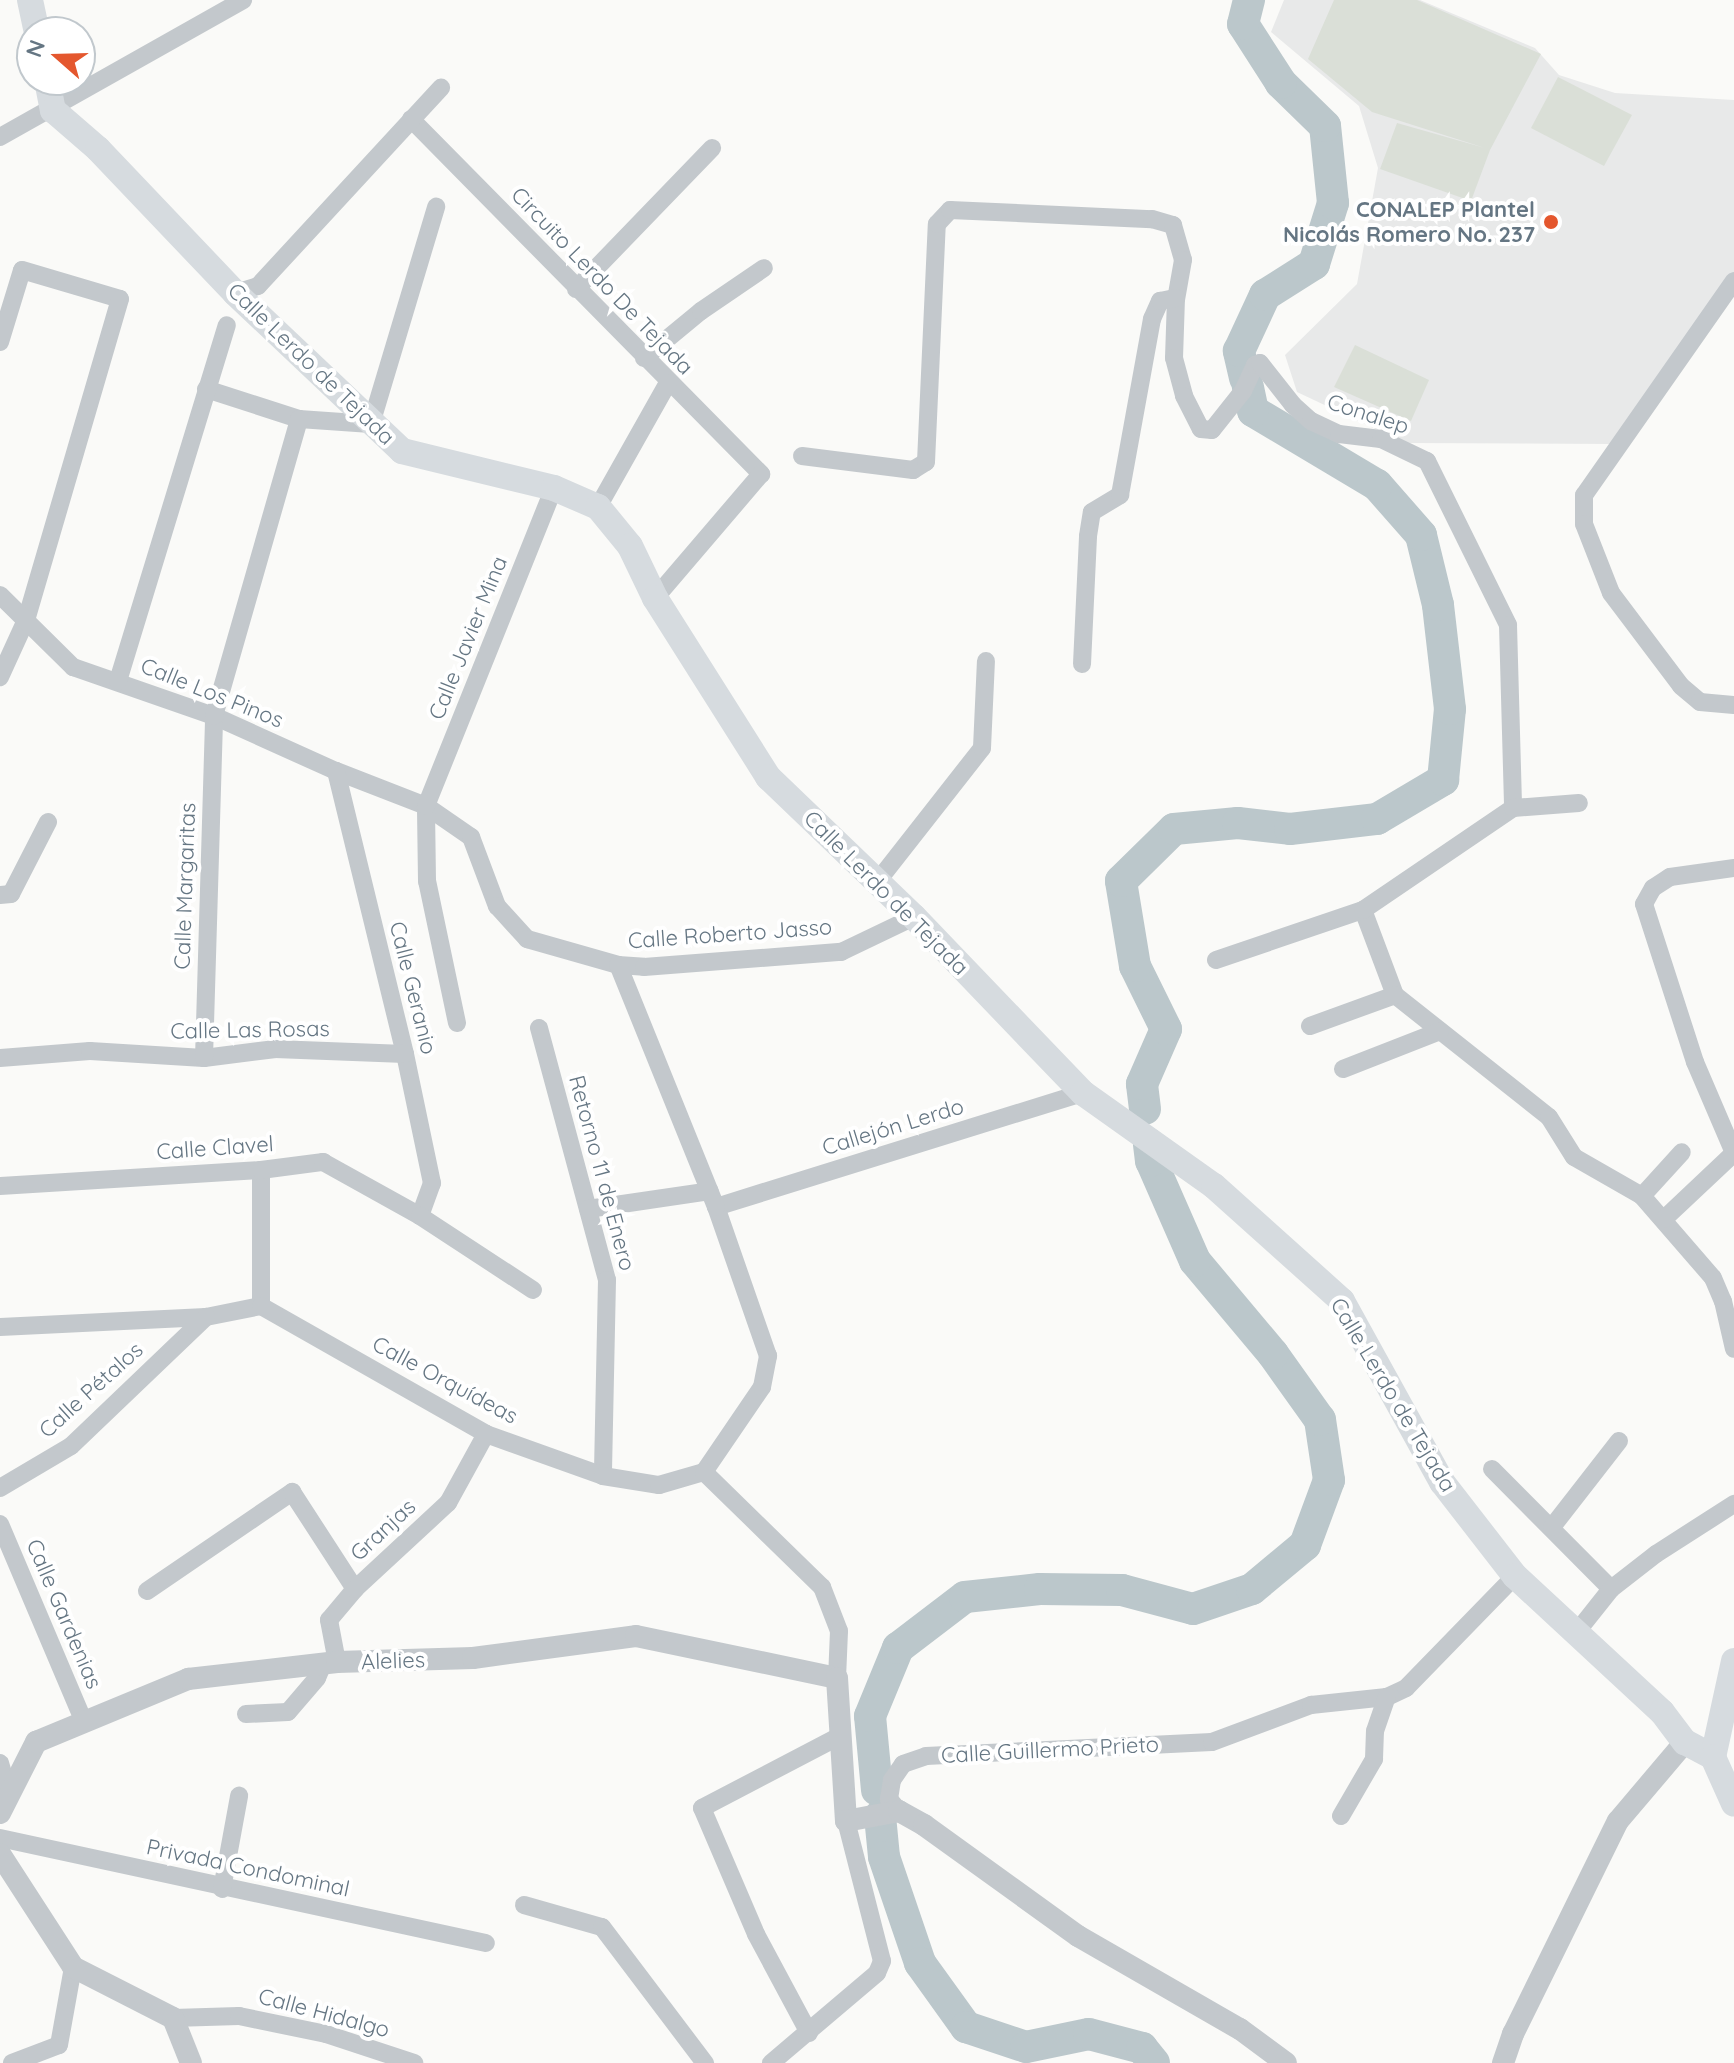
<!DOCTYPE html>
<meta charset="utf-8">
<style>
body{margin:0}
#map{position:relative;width:1734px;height:2063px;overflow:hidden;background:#fafaf8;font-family:Quicksand,sans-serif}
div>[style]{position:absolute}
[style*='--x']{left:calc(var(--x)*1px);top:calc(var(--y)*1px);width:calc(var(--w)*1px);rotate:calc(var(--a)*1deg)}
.built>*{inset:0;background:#e8e9e9}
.green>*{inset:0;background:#dadfd7}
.river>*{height:32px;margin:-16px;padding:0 16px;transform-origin:16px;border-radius:16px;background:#bbc7cb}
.minor>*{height:18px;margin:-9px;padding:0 9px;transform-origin:9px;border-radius:9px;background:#c3c8cc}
.tertiary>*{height:22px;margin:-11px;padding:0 11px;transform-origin:11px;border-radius:11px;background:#c3c8cc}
.secondary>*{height:26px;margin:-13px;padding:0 13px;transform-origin:13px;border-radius:13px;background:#d6dbdf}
.dots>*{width:22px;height:22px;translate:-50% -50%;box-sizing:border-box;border:4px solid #fff;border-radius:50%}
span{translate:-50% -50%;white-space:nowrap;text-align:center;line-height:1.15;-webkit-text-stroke:8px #fff;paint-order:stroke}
.poi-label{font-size:22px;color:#657683;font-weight:700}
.right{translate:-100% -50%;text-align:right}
.street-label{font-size:22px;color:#657683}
.north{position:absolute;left:16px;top:16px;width:80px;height:80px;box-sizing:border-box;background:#fff;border:2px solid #c1c8cd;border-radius:50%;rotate:290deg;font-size:22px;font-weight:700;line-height:32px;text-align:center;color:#657683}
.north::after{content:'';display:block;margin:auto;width:28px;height:36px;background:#e4572e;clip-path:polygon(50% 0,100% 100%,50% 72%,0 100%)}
</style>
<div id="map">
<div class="built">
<i style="clip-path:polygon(1284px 0,1420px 0,1535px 48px,1559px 75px,1615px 93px,1734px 100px,1734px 275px,1612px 444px,1405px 443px,1297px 392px,1285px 355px,1357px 284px,1378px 168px,1359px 106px,1271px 32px)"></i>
</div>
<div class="green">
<i style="clip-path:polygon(1334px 0,1417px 0,1541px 54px,1490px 150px,1471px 201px,1380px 169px,1397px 123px,1485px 148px,1372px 112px,1308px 59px)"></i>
<i style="clip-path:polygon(1558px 77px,1632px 115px,1604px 166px,1531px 128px)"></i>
<i style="clip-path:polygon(1355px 345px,1429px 380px,1411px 421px,1334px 387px)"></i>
</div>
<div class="river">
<i style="--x:1245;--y:378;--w:28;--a:-103"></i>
<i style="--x:1239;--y:351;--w:62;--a:-65.1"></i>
<i style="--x:1265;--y:295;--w:58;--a:-32.3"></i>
<i style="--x:1314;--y:264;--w:64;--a:-72.7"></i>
<i style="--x:1333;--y:203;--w:77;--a:-95.9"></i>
<i style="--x:1325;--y:126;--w:62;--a:-135.7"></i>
<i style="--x:1281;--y:83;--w:70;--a:-122.8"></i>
<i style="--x:1243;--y:24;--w:25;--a:-76"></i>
<i style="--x:1145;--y:1109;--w:25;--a:-97"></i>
<i style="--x:1142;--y:1084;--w:60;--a:-66.4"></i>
<i style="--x:1166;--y:1029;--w:70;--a:-116.2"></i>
<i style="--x:1135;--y:966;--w:86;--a:-99.4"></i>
<i style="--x:1121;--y:881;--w:74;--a:-44.5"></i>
<i style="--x:1174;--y:829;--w:64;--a:-5.4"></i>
<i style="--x:1238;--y:823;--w:52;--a:6.6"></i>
<i style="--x:1290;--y:829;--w:88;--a:-6.6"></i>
<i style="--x:1377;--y:819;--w:77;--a:-30.6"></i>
<i style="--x:1443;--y:780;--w:71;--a:-84.4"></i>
<i style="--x:1450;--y:709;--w:105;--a:-96.6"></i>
<i style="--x:1438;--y:605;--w:72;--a:-103.7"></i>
<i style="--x:1421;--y:535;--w:67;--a:-131.3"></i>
<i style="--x:1377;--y:485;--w:144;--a:-149.2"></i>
<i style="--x:1253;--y:411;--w:25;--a:-102"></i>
<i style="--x:877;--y:1790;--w:74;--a:-95.4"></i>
<i style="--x:870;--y:1716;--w:74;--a:-67.6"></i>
<i style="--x:898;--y:1648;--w:84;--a:-37.3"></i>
<i style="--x:965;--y:1597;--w:75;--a:-6.1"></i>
<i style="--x:1040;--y:1589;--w:82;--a:0.7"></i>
<i style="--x:1122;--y:1590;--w:73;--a:15"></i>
<i style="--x:1193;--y:1609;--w:62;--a:-18.7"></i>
<i style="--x:1252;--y:1589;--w:69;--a:-39.7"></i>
<i style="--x:1305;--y:1545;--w:69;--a:-69.7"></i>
<i style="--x:1329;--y:1480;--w:61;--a:-98.5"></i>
<i style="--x:1320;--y:1420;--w:81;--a:-125.5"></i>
<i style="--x:1273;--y:1354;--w:121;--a:-130"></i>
<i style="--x:1195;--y:1261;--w:109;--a:-113.7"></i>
<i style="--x:1151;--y:1161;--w:17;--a:-97"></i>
<i style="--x:880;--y:1816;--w:41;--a:84.4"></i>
<i style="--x:884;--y:1857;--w:112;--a:71.2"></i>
<i style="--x:920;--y:1963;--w:79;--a:54.3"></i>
<i style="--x:966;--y:2027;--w:63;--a:18.4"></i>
<i style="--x:1026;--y:2047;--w:64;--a:-11.7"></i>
<i style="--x:1089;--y:2034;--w:55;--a:14.8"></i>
<i style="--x:1142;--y:2048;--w:19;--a:51"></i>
</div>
<div class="minor">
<i style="--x:411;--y:119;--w:499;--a:45.4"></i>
<i style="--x:761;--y:474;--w:163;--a:130.5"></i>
<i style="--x:0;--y:137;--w:279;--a:-29.4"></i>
<i style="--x:1734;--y:281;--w:261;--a:125"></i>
<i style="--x:1584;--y:495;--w:29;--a:90"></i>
<i style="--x:1584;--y:524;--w:74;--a:68.6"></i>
<i style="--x:1611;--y:593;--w:116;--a:53"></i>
<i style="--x:1681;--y:686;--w:25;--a:40"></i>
<i style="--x:1700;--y:702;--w:34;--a:5"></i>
<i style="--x:576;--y:289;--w:196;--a:-46"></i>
<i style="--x:235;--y:293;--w:24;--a:-17"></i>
<i style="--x:258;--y:286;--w:270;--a:-47.3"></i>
<i style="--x:0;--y:342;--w:75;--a:-73"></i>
<i style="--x:22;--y:270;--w:102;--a:16.5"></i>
<i style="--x:120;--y:299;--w:334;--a:106.3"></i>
<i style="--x:26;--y:620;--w:63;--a:114.5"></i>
<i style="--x:644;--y:358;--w:74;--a:-39.5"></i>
<i style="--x:701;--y:311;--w:76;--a:-34.3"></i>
<i style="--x:206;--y:389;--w:98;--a:17.9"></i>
<i style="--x:299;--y:419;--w:72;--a:4"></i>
<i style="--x:371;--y:424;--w:227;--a:-73.3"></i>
<i style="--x:802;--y:456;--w:112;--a:7.2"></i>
<i style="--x:913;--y:470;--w:15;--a:-32"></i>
<i style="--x:926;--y:462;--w:238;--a:-87.4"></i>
<i style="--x:937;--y:224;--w:19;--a:-47"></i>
<i style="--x:950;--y:210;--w:202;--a:2.6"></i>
<i style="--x:1152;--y:219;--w:22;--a:16"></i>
<i style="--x:1173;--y:225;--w:36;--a:74"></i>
<i style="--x:1183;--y:260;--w:39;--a:100"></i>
<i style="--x:1176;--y:298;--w:60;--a:91.9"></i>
<i style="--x:1174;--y:358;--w:39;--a:75"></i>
<i style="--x:1184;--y:396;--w:37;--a:63"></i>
<i style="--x:1201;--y:429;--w:11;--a:5"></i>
<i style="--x:1212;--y:430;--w:50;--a:-51.5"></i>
<i style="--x:1243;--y:391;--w:29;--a:-65"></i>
<i style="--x:1255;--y:365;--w:5;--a:-22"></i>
<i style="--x:1260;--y:363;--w:53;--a:51.8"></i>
<i style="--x:1293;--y:405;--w:24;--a:42"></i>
<i style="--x:1311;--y:421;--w:31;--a:25"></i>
<i style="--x:1339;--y:434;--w:42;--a:6.8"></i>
<i style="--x:1381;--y:439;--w:51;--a:25.6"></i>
<i style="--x:1427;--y:461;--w:183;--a:63.7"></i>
<i style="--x:1508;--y:625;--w:183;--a:88.4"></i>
<i style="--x:598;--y:507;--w:142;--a:-60.6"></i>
<i style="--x:0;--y:595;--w:103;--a:44.6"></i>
<i style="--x:73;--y:667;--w:149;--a:19.2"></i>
<i style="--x:214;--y:716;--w:134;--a:24.3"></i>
<i style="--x:336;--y:771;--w:97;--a:21.3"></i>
<i style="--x:426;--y:806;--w:55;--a:34.6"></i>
<i style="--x:471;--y:837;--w:74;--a:69.4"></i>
<i style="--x:497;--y:906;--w:45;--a:47.7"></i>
<i style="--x:527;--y:939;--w:95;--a:15.9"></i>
<i style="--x:618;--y:965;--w:26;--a:4"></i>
<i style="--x:644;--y:967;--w:198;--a:-4.4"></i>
<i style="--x:841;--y:952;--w:81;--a:-25.6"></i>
<i style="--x:1082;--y:664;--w:128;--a:-87.3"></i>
<i style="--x:1088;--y:536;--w:24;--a:-81"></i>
<i style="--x:1092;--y:512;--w:33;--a:-31"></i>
<i style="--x:1120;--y:495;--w:179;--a:-79.7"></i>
<i style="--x:1152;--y:319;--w:20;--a:-66"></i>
<i style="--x:1160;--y:301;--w:16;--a:-11"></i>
<i style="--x:118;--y:681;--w:372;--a:-73"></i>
<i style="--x:336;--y:771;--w:291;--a:76.3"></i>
<i style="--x:405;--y:1054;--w:132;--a:78.2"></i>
<i style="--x:432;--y:1183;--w:35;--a:110"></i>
<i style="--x:877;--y:882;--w:170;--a:-51.9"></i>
<i style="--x:982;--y:748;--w:87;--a:-87.4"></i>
<i style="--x:0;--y:895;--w:11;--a:-5"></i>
<i style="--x:11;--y:894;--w:81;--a:-62.8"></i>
<i style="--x:1363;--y:910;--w:91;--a:69.4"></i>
<i style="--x:1395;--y:995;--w:196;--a:38.4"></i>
<i style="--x:1549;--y:1117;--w:47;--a:58"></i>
<i style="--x:1574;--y:1157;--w:78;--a:29.8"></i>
<i style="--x:1642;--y:1196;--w:108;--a:49.1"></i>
<i style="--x:1713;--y:1278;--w:25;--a:67"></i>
<i style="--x:1723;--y:1301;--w:49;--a:77.1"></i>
<i style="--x:1216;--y:960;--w:155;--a:-18.8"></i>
<i style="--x:1363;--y:910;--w:181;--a:-34.2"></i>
<i style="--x:1513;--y:808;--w:66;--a:-4.3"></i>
<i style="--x:457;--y:1023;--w:145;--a:-101.9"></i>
<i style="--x:427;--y:881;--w:75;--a:-90.8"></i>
<i style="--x:426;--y:806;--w:343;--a:-68.1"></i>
<i style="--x:1310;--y:1026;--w:90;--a:-20"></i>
<i style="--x:539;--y:1028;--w:261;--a:74.9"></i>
<i style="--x:607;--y:1280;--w:196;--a:91.2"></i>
<i style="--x:0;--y:1058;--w:90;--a:-4.4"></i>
<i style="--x:90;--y:1051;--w:114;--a:3.5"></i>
<i style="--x:204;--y:1058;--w:72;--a:-7.2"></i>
<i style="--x:275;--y:1049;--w:130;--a:2.2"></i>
<i style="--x:204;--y:1058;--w:342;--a:-88.3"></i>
<i style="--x:214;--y:716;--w:309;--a:-74"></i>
<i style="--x:1343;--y:1069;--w:104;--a:-21.4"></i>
<i style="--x:1734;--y:1153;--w:99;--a:-113.2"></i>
<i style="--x:1695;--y:1062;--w:166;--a:-107.9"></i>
<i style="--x:1644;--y:904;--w:18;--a:-61"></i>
<i style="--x:1653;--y:888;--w:20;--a:-33"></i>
<i style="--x:1670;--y:877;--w:65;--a:-8"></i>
<i style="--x:261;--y:1170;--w:136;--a:90"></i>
<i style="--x:0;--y:1186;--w:261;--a:-3.5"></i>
<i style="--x:261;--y:1170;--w:63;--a:-7.4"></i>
<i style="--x:323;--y:1162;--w:111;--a:29.1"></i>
<i style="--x:420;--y:1216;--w:135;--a:33.2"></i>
<i style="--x:1642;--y:1196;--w:59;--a:-47.7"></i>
<i style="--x:716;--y:1207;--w:384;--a:-17.3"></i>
<i style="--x:588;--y:1209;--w:123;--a:-8.4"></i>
<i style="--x:1664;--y:1219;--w:96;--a:-43.3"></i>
<i style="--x:0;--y:1327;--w:206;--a:-2.8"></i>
<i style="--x:206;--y:1317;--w:56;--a:-11.3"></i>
<i style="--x:261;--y:1306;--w:259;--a:29.6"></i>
<i style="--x:486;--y:1434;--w:124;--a:19.7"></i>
<i style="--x:603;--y:1476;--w:57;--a:9.1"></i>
<i style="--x:659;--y:1485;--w:47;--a:-16.1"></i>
<i style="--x:704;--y:1472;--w:103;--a:-55.7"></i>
<i style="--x:762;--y:1387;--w:32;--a:-79"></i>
<i style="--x:768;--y:1356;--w:158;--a:-109.2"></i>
<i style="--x:716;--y:1207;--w:261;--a:-112"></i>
<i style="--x:1492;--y:1469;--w:169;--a:45.2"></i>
<i style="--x:704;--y:1472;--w:165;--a:44.3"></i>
<i style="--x:822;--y:1587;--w:47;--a:68.9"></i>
<i style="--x:839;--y:1631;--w:47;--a:92.4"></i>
<i style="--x:0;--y:1488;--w:82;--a:-30.6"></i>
<i style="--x:71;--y:1446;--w:187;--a:-43.7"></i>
<i style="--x:0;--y:1524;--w:215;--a:67"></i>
<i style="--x:1552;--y:1527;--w:109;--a:-52.1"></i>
<i style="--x:147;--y:1591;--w:176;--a:-34.3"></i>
<i style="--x:292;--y:1492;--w:116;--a:57"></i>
<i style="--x:1576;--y:1633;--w:56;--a:-51.5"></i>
<i style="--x:1611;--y:1589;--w:57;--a:-37.9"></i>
<i style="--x:1656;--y:1554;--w:93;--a:-32.7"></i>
<i style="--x:337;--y:1662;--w:43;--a:-100.8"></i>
<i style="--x:329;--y:1620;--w:40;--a:-50"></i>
<i style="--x:355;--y:1589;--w:127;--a:-42.8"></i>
<i style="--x:448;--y:1503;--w:79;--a:-61.2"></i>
<i style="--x:246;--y:1714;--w:42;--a:-2.7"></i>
<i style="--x:288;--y:1712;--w:45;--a:-49.5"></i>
<i style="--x:317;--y:1678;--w:15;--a:-67"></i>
<i style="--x:0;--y:1763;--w:33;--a:74"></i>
<i style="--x:899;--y:1811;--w:16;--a:-130"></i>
<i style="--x:889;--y:1799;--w:19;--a:-81"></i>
<i style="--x:892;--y:1780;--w:19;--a:-55"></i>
<i style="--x:903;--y:1764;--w:24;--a:-19"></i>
<i style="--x:926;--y:1756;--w:286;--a:-2.8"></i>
<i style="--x:1212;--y:1742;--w:106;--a:-20.5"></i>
<i style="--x:1311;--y:1705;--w:76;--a:-6"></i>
<i style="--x:1387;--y:1697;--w:21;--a:-25"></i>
<i style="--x:1406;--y:1688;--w:156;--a:-45.8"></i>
<i style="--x:1341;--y:1816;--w:66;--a:-59.9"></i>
<i style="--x:1374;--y:1759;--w:28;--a:-88"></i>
<i style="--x:1375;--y:1731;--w:36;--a:-71"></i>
<i style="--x:0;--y:1838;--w:497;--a:12.2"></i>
<i style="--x:222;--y:1889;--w:95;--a:-79.6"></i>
<i style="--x:524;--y:1905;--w:81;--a:15.8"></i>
<i style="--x:602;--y:1927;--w:171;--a:52.9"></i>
<i style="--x:173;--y:2018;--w:66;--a:-1.7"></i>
<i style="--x:239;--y:2016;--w:89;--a:11.7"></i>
<i style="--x:326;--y:2034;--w:93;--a:18.2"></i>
<i style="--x:809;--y:2033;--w:112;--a:-118.2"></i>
<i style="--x:756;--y:1934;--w:137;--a:-113.2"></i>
<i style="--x:702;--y:1808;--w:156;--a:-27.6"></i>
<i style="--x:12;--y:2063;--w:50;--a:-21"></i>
<i style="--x:59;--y:2045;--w:79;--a:-79.8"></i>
<i style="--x:771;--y:2063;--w:139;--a:-40.3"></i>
<i style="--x:877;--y:1973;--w:13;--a:-67"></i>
<i style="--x:882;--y:1961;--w:145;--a:-104.4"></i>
</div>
<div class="tertiary">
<i style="--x:0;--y:1813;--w:80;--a:-63.1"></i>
<i style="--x:36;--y:1742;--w:165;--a:-22.5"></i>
<i style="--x:188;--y:1679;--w:150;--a:-6.5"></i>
<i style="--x:337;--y:1662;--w:136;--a:-1.7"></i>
<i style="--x:473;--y:1658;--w:164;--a:-7.7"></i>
<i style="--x:636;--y:1636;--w:205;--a:11.8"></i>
<i style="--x:837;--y:1678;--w:143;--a:86.4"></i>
<i style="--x:846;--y:1821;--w:54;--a:-10.7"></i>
<i style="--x:899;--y:1811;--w:29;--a:29"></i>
<i style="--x:924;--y:1825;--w:190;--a:35.8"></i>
<i style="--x:1078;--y:1936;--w:187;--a:29.9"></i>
<i style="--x:1240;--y:2029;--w:57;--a:36.5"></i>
<i style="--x:0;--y:1854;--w:135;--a:57.1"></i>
<i style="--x:73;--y:1967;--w:112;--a:27"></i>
<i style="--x:173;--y:2018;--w:48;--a:68.2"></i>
<i style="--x:1503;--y:2063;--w:31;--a:-71"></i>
<i style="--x:1513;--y:2034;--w:237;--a:-63.8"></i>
<i style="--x:1618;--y:1821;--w:104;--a:-49.7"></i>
</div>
<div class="secondary">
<i style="--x:30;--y:0;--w:33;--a:78"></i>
<i style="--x:47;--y:80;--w:31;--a:79"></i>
<i style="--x:53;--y:110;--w:60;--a:40.9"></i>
<i style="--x:98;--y:149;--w:199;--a:46.4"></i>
<i style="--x:235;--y:293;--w:230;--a:43.4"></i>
<i style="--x:402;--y:451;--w:156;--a:13.7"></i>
<i style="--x:554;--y:488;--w:48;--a:23.4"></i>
<i style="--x:598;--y:507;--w:50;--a:50.6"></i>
<i style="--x:630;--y:546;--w:58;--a:64.3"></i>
<i style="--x:655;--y:598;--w:212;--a:57.7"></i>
<i style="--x:768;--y:777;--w:202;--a:43.8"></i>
<i style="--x:914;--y:917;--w:244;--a:46.2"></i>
<i style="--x:1083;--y:1093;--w:161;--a:35.4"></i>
<i style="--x:1214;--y:1186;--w:172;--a:41.9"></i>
<i style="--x:1342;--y:1301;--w:207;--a:61.1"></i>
<i style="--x:1442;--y:1482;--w:119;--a:52.2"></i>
<i style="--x:1515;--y:1576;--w:200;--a:42.8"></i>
<i style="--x:1662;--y:1712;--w:38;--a:53"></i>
<i style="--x:1685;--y:1742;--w:32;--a:28"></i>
<i style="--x:1734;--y:1661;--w:98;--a:102.3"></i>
<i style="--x:1713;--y:1757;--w:51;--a:65.9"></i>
</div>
<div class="dots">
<i style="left:1551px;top:222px;background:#e4572e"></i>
</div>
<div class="poi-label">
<span class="right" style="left:1535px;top:222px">CONALEP Plantel<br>Nicolás Romero No. 237</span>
</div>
<div class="street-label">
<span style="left:602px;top:281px;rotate:46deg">Circuito Lerdo De Tejada</span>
<span style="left:311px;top:364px;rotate:44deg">Calle Lerdo de Tejada</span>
<span style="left:1368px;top:414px;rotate:18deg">Conalep</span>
<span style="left:468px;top:638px;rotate:-68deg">Calle Javier Mina</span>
<span style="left:212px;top:693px;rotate:22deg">Calle Los Pinos</span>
<span style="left:185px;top:886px;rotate:-88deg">Calle Margaritas</span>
<span style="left:886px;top:893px;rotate:45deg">Calle Lerdo de Tejada</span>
<span style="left:730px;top:934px;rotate:-4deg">Calle Roberto Jasso</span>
<span style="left:413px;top:988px;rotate:76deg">Calle Geranio</span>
<span style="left:250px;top:1030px;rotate:-1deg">Calle Las Rosas</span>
<span style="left:893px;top:1127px;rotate:-17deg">Callejón Lerdo</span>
<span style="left:215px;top:1148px;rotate:-4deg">Calle Clavel</span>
<span style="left:602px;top:1173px;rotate:75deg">Retorno 11 de Enero</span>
<span style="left:445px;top:1380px;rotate:28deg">Calle Orquídeas</span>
<span style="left:91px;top:1390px;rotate:-42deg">Calle Pétalos</span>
<span style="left:1393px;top:1395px;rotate:59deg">Calle Lerdo de Tejada</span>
<span style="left:383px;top:1530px;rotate:-43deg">Granjas</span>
<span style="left:64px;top:1614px;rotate:67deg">Calle Gardenias</span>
<span style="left:393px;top:1661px;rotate:-2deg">Alelies</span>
<span style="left:1050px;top:1750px;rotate:-3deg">Calle Guillermo Prieto</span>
<span style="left:248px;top:1868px;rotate:12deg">Privada Condominal</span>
<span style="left:324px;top:2013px;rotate:15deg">Calle Hidalgo</span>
</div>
<div class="north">N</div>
</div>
